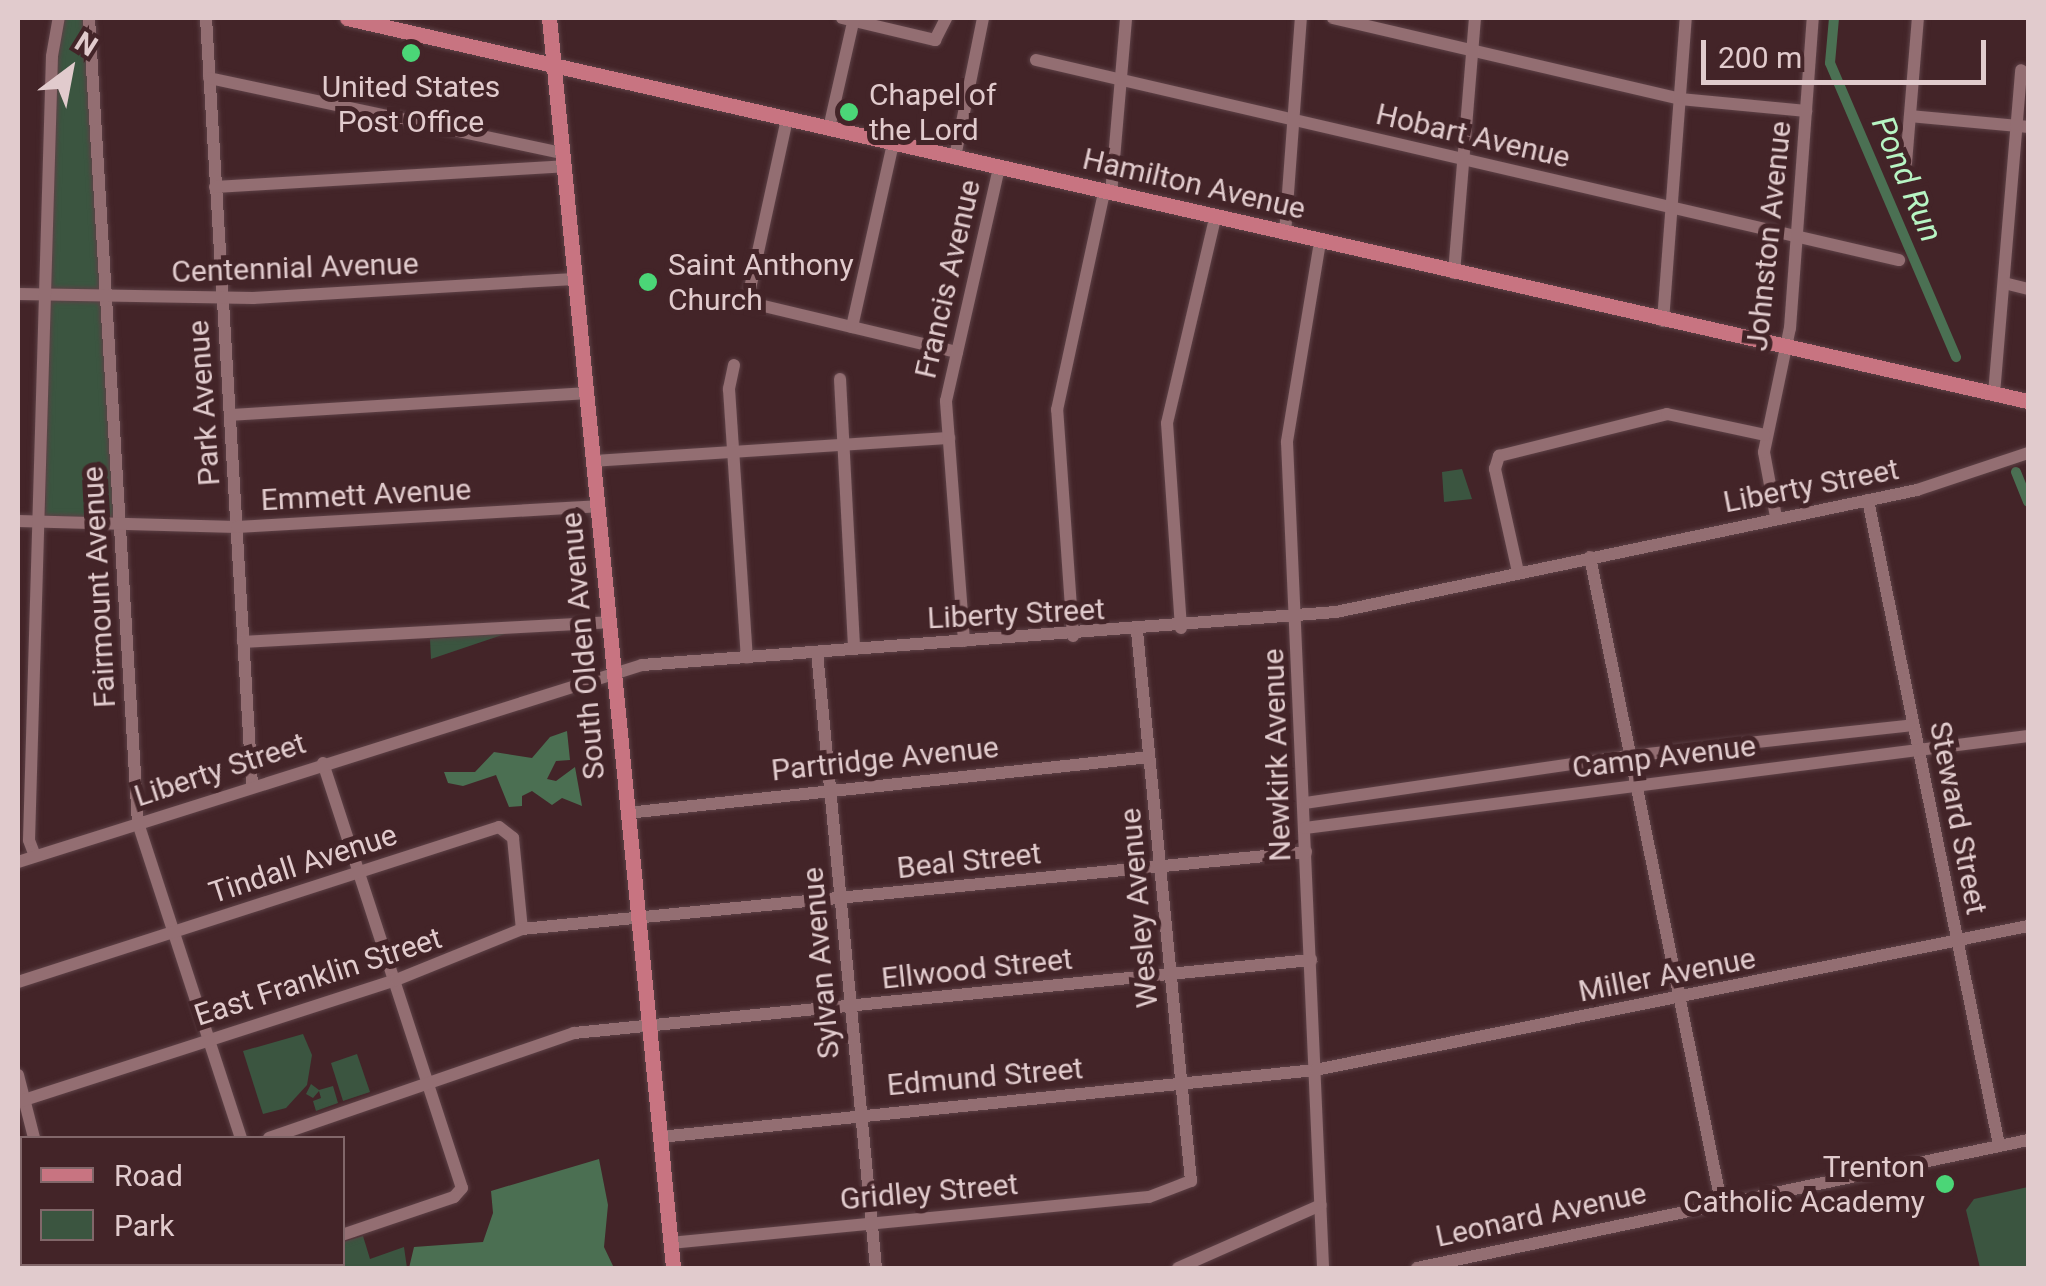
<!DOCTYPE html>
<style>
body{margin:0}
#map{position:relative;width:2046px;height:1286px;overflow:hidden;background:#432428;font-family:Roboto,sans-serif}
div>[style]{position:absolute}
[style*='--x']{left:calc(var(--x)*1px);top:calc(var(--y)*1px);width:calc(var(--w)*1px);rotate:calc(var(--a)*1deg)}
.green>*{inset:0;background:#3b5540}
.forest>*{inset:0;background:#4b6f52}
.canal>*{height:10px;margin:-5px;padding:0 5px;transform-origin:5px;border-radius:5px;background:#4b7053}
.roads{filter:drop-shadow(0 0 2px #5d4146) drop-shadow(0 0 2px #5d4146)}
.minor>*{height:12px;margin:-6px;padding:0 6px;transform-origin:6px;border-radius:6px;background:#936e72}
.major>*{height:15px;margin:-7.5px;padding:0 7.5px;transform-origin:7.5px;border-radius:7.5px;background:#c87481}
.dots>*{width:28px;height:28px;translate:-50% -50%;box-sizing:border-box;border:5px solid #432428;border-radius:50%}
span{translate:-50% -50%;white-space:nowrap;text-align:center;line-height:1.15;-webkit-text-stroke:10px #432428;paint-order:stroke}
.poi-label{font-size:30px;color:#e1cbcd}
.left{translate:0 -50%;text-align:left}
.right{translate:-100% -50%;text-align:right}
.street-label{font-size:30px;color:#e1cbcd}
.water-label{font-size:32px;color:#b7f5c3;font-style:italic}
.frame{position:absolute;inset:0;border:20px solid #e1cbcd;pointer-events:none}
.legend{position:absolute;left:20px;top:1136px;width:325px;height:130px;box-sizing:border-box;background:#432428;border:2px solid #82676a;margin:0;padding:12px 18px;list-style:none;font-size:30px;color:#e1cbcd}
.legend li{display:flex;align-items:center;gap:20px;height:50px}
.legend b{width:50px;border:2px solid #82676a}
.north{position:absolute;left:20px;top:20px;width:100px;height:100px;-webkit-text-stroke:8px #432428;paint-order:stroke;rotate:32deg;font-size:28px;font-weight:700;line-height:40px;text-align:center;color:#e1cbcd}
.north::after{content:'';display:block;margin:auto;width:35px;height:45px;background:#e1cbcd;clip-path:polygon(50% 0,100% 100%,50% 72%,0 100%)}
.scale{position:absolute;left:1701px;top:40px;width:285px;height:45px;box-sizing:border-box;border:5px solid #e1cbcd;border-top:0;padding-left:12px;font-size:30px;line-height:35px;white-space:nowrap;color:#e1cbcd;-webkit-text-stroke:8px #432428;paint-order:stroke}
</style>
<div id="map">
<div class="green">
<i style="clip-path:polygon(63px 18px,85px 18px,116px 518px,45px 519px,55px 49px)"></i>
<i style="clip-path:polygon(1462px 469px,1472px 499px,1444px 502px,1442px 472px)"></i>
<i style="clip-path:polygon(508px 633px,431px 659px,430px 639px)"></i>
<i style="clip-path:polygon(303px 1034px,312px 1055px,307px 1085px,286px 1108px,263px 1114px,243px 1051px)"></i>
<i style="clip-path:polygon(357px 1054px,370px 1092px,343px 1101px,331px 1063px)"></i>
<i style="clip-path:polygon(311px 1084px,319px 1090px,333px 1086px,338px 1103px,316px 1111px,313px 1101px,321px 1098px,319px 1091px,313px 1098px,306px 1094px)"></i>
<i style="clip-path:polygon(2028px 1187px,2028px 1268px,1980px 1268px,1966px 1210px,1974px 1199px)"></i>
<i style="clip-path:polygon(363px 1236px,370px 1259px,404px 1247px,407px 1268px,261px 1268px,342px 1264px,343px 1242px)"></i>
</div>
<div class="forest">
<i style="clip-path:polygon(567px 731px,570px 760px,556px 761px,547px 779px,556px 781px,575px 767px,582px 806px,562px 798px,552px 805px,532px 791px,522px 796px,522px 806px,509px 807px,496px 775px,463px 786px,448px 783px,444px 772px,475px 772px,494px 752px,532px 758px,550px 737px)"></i>
<i style="clip-path:polygon(599px 1159px,608px 1205px,604px 1247px,614px 1268px,409px 1268px,414px 1247px,483px 1242px,493px 1213px,491px 1191px)"></i>
</div>
<div class="canal">
<i style="--x:1834;--y:18;--w:45;--a:95.1"></i>
<i style="--x:1830;--y:63;--w:320;--a:66.8"></i>
<i style="--x:2016;--y:472;--w:32;--a:68"></i>
</div>
<div class="roads">
<div class="minor">
<i style="--x:89;--y:18;--w:806;--a:86.52"></i>
<i style="--x:138;--y:823;--w:331;--a:71.9"></i>
<i style="--x:206;--y:18;--w:769;--a:86.57"></i>
<i style="--x:842;--y:18;--w:96;--a:13.3"></i>
<i style="--x:935;--y:40;--w:25;--a:-63"></i>
<i style="--x:1333;--y:18;--w:356;--a:13.1"></i>
<i style="--x:1680;--y:99;--w:127;--a:5.4"></i>
<i style="--x:1036;--y:60;--w:886;--a:13.05"></i>
<i style="--x:209;--y:78;--w:361;--a:12"></i>
<i style="--x:1910;--y:116;--w:119;--a:5.3"></i>
<i style="--x:787;--y:119;--w:187;--a:102.3"></i>
<i style="--x:747;--y:302;--w:216;--a:13.4"></i>
<i style="--x:829;--y:128;--w:113;--a:-77.2"></i>
<i style="--x:955;--y:157;--w:142;--a:-78.6"></i>
<i style="--x:1906;--y:163;--w:145;--a:-85.3"></i>
<i style="--x:215;--y:187;--w:350;--a:-3.4"></i>
<i style="--x:1111;--y:194;--w:177;--a:-85.1"></i>
<i style="--x:1285;--y:234;--w:217;--a:-85.8"></i>
<i style="--x:1320;--y:242;--w:203;--a:99.4"></i>
<i style="--x:1287;--y:442;--w:827;--a:87.5"></i>
<i style="--x:1454;--y:273;--w:256;--a:-85.3"></i>
<i style="--x:2004;--y:283;--w:25;--a:14"></i>
<i style="--x:18;--y:294;--w:235;--a:1"></i>
<i style="--x:253;--y:298;--w:322;--a:-3.4"></i>
<i style="--x:1663;--y:321;--w:304;--a:-85.7"></i>
<i style="--x:852;--y:327;--w:189;--a:-77.4"></i>
<i style="--x:734;--y:365;--w:25;--a:102"></i>
<i style="--x:729;--y:389;--w:269;--a:86.2"></i>
<i style="--x:840;--y:379;--w:270;--a:87"></i>
<i style="--x:1994;--y:394;--w:325;--a:-85.2"></i>
<i style="--x:230;--y:415;--w:357;--a:-3.5"></i>
<i style="--x:593;--y:461;--w:357;--a:-3.7"></i>
<i style="--x:1868;--y:500;--w:658;--a:78.52"></i>
<i style="--x:1776;--y:517;--w:66;--a:-100.5"></i>
<i style="--x:1764;--y:452;--w:127;--a:-78.2"></i>
<i style="--x:1790;--y:328;--w:311;--a:-85.8"></i>
<i style="--x:18;--y:521;--w:219;--a:1.6"></i>
<i style="--x:237;--y:527;--w:361;--a:-3.3"></i>
<i style="--x:1590;--y:557;--w:658;--a:78.52"></i>
<i style="--x:1518;--y:572;--w:106;--a:-102.6"></i>
<i style="--x:1495;--y:469;--w:14;--a:-73"></i>
<i style="--x:1499;--y:456;--w:173;--a:-14"></i>
<i style="--x:1667;--y:414;--w:100;--a:12.1"></i>
<i style="--x:1181;--y:628;--w:205;--a:-93.9"></i>
<i style="--x:1167;--y:423;--w:211;--a:-76.8"></i>
<i style="--x:1073;--y:636;--w:227;--a:-94"></i>
<i style="--x:1057;--y:410;--w:223;--a:-77.8"></i>
<i style="--x:964;--y:641;--w:241;--a:-94.3"></i>
<i style="--x:946;--y:401;--w:240;--a:-77.2"></i>
<i style="--x:243;--y:642;--w:365;--a:-3.1"></i>
<i style="--x:817;--y:652;--w:619;--a:84.53"></i>
<i style="--x:323;--y:763;--w:447;--a:71.9"></i>
<i style="--x:462;--y:1188;--w:12;--a:132"></i>
<i style="--x:454;--y:1197;--w:118;--a:161.3"></i>
<i style="--x:1305;--y:803;--w:327;--a:-8.3"></i>
<i style="--x:1629;--y:756;--w:286;--a:-6.2"></i>
<i style="--x:627;--y:813;--w:525;--a:-6.12"></i>
<i style="--x:1305;--y:828;--w:729;--a:-7.25"></i>
<i style="--x:35;--y:856;--w:17;--a:-111"></i>
<i style="--x:29;--y:840;--w:784;--a:-88.32"></i>
<i style="--x:52;--y:56;--w:39;--a:-80"></i>
<i style="--x:18;--y:862;--w:654;--a:-17.52"></i>
<i style="--x:642;--y:665;--w:696;--a:-4.37"></i>
<i style="--x:1336;--y:612;--w:594;--a:-11.86"></i>
<i style="--x:1917;--y:490;--w:117;--a:-18.4"></i>
<i style="--x:18;--y:982;--w:505;--a:-17.86"></i>
<i style="--x:499;--y:827;--w:18;--a:38"></i>
<i style="--x:513;--y:838;--w:91;--a:84.4"></i>
<i style="--x:18;--y:1075;--w:65;--a:75.7"></i>
<i style="--x:18;--y:1102;--w:397;--a:-17.9"></i>
<i style="--x:396;--y:980;--w:136;--a:-22"></i>
<i style="--x:522;--y:929;--w:788;--a:-5.61"></i>
<i style="--x:660;--y:1137;--w:658;--a:-5.84"></i>
<i style="--x:1315;--y:1070;--w:727;--a:-11.42"></i>
<i style="--x:269;--y:1138;--w:323;--a:-19"></i>
<i style="--x:574;--y:1033;--w:741;--a:-5.66"></i>
<i style="--x:18;--y:1222;--w:4;--a:-14"></i>
<i style="--x:670;--y:1243;--w:481;--a:-5.5"></i>
<i style="--x:1149;--y:1197;--w:45;--a:-20.9"></i>
<i style="--x:1191;--y:1181;--w:553;--a:-95.61"></i>
<i style="--x:67;--y:1264;--w:4;--a:76"></i>
<i style="--x:240;--y:1268;--w:16;--a:-14"></i>
<i style="--x:1178;--y:1268;--w:156;--a:-23.8"></i>
<i style="--x:1417;--y:1268;--w:624;--a:-11.83"></i>
</div>
<div class="major">
<i style="--x:347;--y:18;--w:1724;--a:12.84"></i>
<i style="--x:549;--y:18;--w:1256;--a:84.33"></i>
</div>
</div>
<div class="dots">
<i style="left:411px;top:53px;background:#4bd677"></i>
<i style="left:849px;top:112px;background:#4bd677"></i>
<i style="left:648px;top:282px;background:#4bd677"></i>
<i style="left:1945px;top:1184px;background:#4bd677"></i>
</div>
<div class="poi-label">
<span style="left:411px;top:104px">United States<br>Post Office</span>
<span class="left" style="left:869px;top:112px">Chapel of<br>the Lord</span>
<span class="left" style="left:668px;top:282px">Saint Anthony<br>Church</span>
<span class="right" style="left:1925px;top:1184px">Trenton<br>Catholic Academy</span>
</div>
<div class="street-label">
<span style="left:1473px;top:136px;rotate:13deg">Hobart Avenue</span>
<span style="left:1194px;top:184px;rotate:13deg">Hamilton Avenue</span>
<span style="left:1769px;top:236px;rotate:-84deg">Johnston Avenue</span>
<span style="left:295px;top:268px;rotate:-2deg">Centennial Avenue</span>
<span style="left:948px;top:279px;rotate:-77deg">Francis Avenue</span>
<span style="left:204px;top:403px;rotate:-94deg">Park Avenue</span>
<span style="left:1811px;top:486px;rotate:-11deg">Liberty Street</span>
<span style="left:366px;top:495px;rotate:-3deg">Emmett Avenue</span>
<span style="left:99px;top:587px;rotate:-93deg">Fairmount Avenue</span>
<span style="left:1016px;top:614px;rotate:-3deg">Liberty Street</span>
<span style="left:583px;top:646px;rotate:-95deg">South Olden Avenue</span>
<span style="left:1277px;top:755px;rotate:-92deg">Newkirk Avenue</span>
<span style="left:1664px;top:757px;rotate:-7deg">Camp Avenue</span>
<span style="left:885px;top:759px;rotate:-6deg">Partridge Avenue</span>
<span style="left:220px;top:770px;rotate:-18deg">Liberty Street</span>
<span style="left:1958px;top:818px;rotate:79deg">Steward Street</span>
<span style="left:969px;top:861px;rotate:-6deg">Beal Street</span>
<span style="left:303px;top:864px;rotate:-18deg">Tindall Avenue</span>
<span style="left:1139px;top:908px;rotate:-95deg">Wesley Avenue</span>
<span style="left:821px;top:963px;rotate:-95deg">Sylvan Avenue</span>
<span style="left:977px;top:969px;rotate:-6deg">Ellwood Street</span>
<span style="left:1667px;top:975px;rotate:-11deg">Miller Avenue</span>
<span style="left:318px;top:977px;rotate:-18deg">East Franklin Street</span>
<span style="left:985px;top:1077px;rotate:-5deg">Edmund Street</span>
<span style="left:929px;top:1192px;rotate:-5deg">Gridley Street</span>
<span style="left:1541px;top:1215px;rotate:-12deg">Leonard Avenue</span>
</div>
<div class="water-label">
<span style="left:1907px;top:179px;rotate:67deg">Pond Run</span>
</div>
<div class="frame"></div>
<ul class="legend">
<li><b style="height:12px;background:#c87481"></b>Road</li>
<li><b style="height:28px;background:#3b5540"></b>Park</li>
</ul>
<div class="north">N</div>
<div class="scale">200 m</div>
</div>
